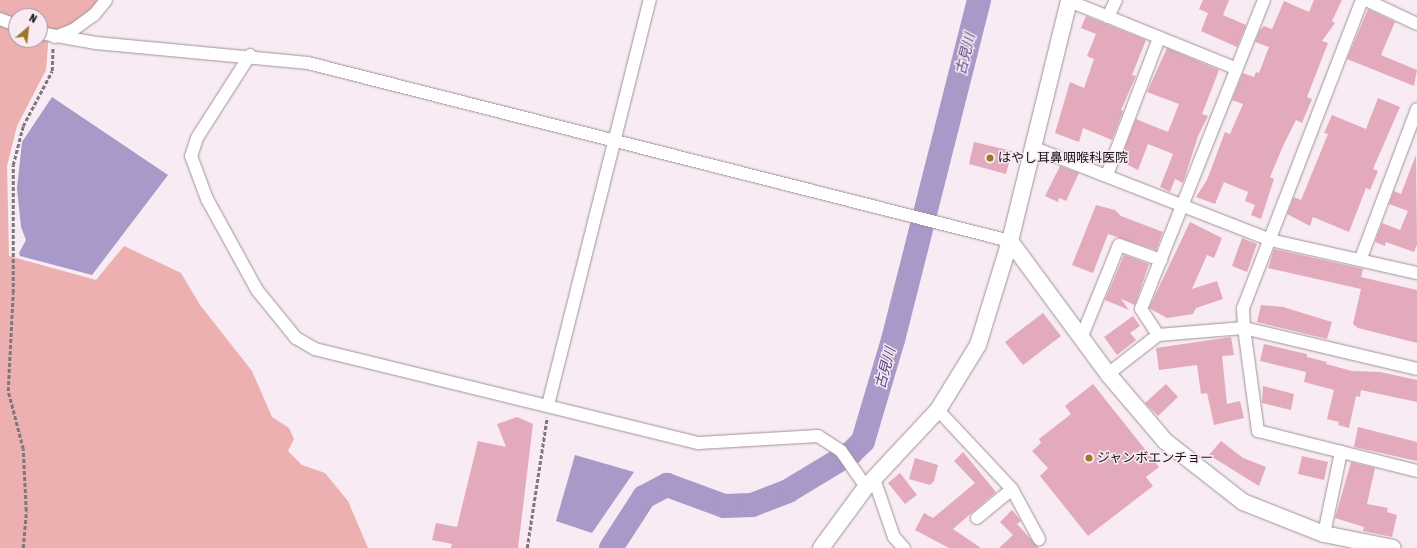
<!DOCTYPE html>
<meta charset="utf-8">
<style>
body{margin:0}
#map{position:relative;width:1417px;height:548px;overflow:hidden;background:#f8ebf3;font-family:"Asap Condensed","Noto Sans JP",sans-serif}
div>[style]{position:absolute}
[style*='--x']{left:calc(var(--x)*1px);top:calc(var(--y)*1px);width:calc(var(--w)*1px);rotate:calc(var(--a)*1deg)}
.forest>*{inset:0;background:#ebb0af}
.water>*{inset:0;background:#a899c9}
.river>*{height:24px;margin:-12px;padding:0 12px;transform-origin:12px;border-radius:12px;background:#a899c9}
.building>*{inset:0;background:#e3aabb}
.path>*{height:2.5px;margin-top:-1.25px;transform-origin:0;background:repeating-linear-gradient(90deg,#80777d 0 4px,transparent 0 6px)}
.roads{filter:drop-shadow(0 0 1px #9e929a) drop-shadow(0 0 1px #9e929a)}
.street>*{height:12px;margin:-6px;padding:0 6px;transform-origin:6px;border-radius:6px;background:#fff}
.secondary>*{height:16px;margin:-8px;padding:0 8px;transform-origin:8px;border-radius:8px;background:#fff}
.dots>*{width:11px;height:11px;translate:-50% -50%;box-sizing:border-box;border:2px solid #f8ebf3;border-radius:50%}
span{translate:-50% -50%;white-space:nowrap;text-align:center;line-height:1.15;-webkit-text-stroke:3px #f8ebf3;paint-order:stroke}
.poi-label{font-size:13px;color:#171316}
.left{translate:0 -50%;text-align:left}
.water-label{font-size:14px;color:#5a4481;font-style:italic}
.north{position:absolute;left:8px;top:8px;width:40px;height:40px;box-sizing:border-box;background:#f8ebf3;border:1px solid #9e959b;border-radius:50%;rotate:28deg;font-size:11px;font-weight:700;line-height:16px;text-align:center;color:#171316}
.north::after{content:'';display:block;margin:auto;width:14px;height:18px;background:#a07726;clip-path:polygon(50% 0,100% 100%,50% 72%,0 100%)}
</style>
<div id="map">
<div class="forest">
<i style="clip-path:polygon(evenodd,0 0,100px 0,91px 12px,72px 25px,49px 32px,46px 70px,17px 126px,7px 166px,9px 256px,96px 280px,124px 246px,181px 273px,200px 305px,252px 371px,272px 417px,289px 428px,294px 439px,288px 451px,302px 465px,325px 473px,348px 501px,368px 548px,0 548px,0 0,16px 16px,40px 16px,40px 40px,16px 40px,16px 16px)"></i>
</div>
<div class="water">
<i style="clip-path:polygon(52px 97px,168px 175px,92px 275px,20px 256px,19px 253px,26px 240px,21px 227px,17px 188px,22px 142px)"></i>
<i style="clip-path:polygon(575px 455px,634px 472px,592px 533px,556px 521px)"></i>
</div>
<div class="river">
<i style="--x:611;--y:548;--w:61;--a:-57.1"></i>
<i style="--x:644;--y:497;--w:26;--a:-28"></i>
<i style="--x:667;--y:485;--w:61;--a:20.2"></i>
<i style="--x:724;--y:506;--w:28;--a:-2"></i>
<i style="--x:752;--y:505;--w:39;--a:-21"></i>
<i style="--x:788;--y:491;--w:74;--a:-31.1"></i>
<i style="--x:851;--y:453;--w:17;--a:-45"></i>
<i style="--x:863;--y:441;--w:105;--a:-73.5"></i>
<i style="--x:893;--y:340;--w:351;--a:-75.8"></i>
</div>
<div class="building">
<i style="clip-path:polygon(1203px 0,1229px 0,1223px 15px,1246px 25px,1237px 47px,1201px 31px,1208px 13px,1199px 9px)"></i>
<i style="clip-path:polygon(1314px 0,1342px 0,1332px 21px,1335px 23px,1322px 41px,1328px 43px,1307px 97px,1312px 99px,1302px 123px,1296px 120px,1283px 146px,1270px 177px,1274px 179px,1261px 219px,1251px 215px,1255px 205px,1245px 201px,1248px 192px,1224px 182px,1215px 204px,1196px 197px,1207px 180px,1225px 132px,1230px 134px,1243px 104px,1232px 100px,1243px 73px,1254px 77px,1256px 72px,1259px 73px,1269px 47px,1255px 42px,1260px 30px,1264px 26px,1272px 29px,1284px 1px,1309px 12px)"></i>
<i style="clip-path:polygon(1368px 9px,1395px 22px,1381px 55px,1417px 70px,1414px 86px,1347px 59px)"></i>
<i style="clip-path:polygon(1086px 16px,1146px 40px,1132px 75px,1136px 76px,1121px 110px,1123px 111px,1112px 140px,1083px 128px,1079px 142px,1055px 133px,1070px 82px,1084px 88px,1094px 59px,1087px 56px,1096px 34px,1081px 28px)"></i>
<i style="clip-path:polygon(1167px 48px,1219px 70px,1202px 114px,1208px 116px,1198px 136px,1183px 183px,1175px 179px,1170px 192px,1160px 187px,1173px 154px,1148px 144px,1138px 170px,1120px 161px,1136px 119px,1168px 132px,1179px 104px,1147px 92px)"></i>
<i style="clip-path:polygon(1378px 98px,1400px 107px,1373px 169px,1378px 171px,1370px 190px,1366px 188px,1349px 232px,1313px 217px,1310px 226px,1287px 214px,1294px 197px,1301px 200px,1328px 134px,1324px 133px,1332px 115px,1366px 129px)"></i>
<i style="clip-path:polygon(974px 142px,1012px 151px,1006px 174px,969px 164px)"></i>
<i style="clip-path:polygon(1416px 155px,1417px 245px,1414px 252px,1386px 242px,1385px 246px,1375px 242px,1382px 223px,1400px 230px,1408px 211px,1389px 204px,1394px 191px,1401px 194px)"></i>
<i style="clip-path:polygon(1060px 166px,1079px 173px,1066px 201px,1059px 198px,1058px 202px,1045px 196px)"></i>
<i style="clip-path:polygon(1096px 205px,1115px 210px,1121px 216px,1163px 232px,1156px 250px,1108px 234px,1093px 273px,1072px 265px)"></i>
<i style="clip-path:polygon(1190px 222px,1222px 238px,1214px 258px,1207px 255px,1192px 289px,1217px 281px,1223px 299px,1196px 308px,1193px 314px,1167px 318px,1149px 308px)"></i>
<i style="clip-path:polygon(1242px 238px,1257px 244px,1247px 272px,1232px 266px)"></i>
<i style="clip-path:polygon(1274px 249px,1363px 269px,1361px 277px,1417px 290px,1417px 343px,1358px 328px,1353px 324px,1361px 289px,1268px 268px)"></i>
<i style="clip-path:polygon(1124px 255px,1149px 264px,1135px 305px,1121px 299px,1129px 310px,1105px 300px)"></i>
<i style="clip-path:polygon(1261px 305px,1283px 307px,1332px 322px,1327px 339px,1257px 322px)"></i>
<i style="clip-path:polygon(1043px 313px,1061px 336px,1023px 365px,1005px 342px)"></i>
<i style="clip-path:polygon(1133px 316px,1140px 326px,1130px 333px,1136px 340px,1117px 355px,1104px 337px)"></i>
<i style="clip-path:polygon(1231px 337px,1234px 355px,1222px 356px,1227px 404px,1240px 401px,1244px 418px,1214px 425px,1207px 393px,1201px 394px,1197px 365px,1159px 370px,1156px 348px)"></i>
<i style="clip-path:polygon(1264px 344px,1307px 354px,1307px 357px,1327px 362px,1326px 364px,1352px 371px,1380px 372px,1417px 380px,1417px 402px,1361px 390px,1360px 397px,1356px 396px,1349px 428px,1338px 425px,1339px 422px,1327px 419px,1334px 390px,1304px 382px,1306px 372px,1260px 361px)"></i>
<i style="clip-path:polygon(1093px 384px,1159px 467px,1146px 477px,1153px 486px,1088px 536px,1040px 476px,1048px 468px,1032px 451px,1041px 443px,1039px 439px,1071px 414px,1065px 406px)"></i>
<i style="clip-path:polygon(1166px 384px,1178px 397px,1158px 416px,1145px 403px)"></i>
<i style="clip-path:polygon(1263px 386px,1294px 394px,1291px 410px,1262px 403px)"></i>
<i style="clip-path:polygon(517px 417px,533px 424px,518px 548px,451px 548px,452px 544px,432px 540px,436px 523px,457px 527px,478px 441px,506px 447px,497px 424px)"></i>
<i style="clip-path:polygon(1358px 427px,1417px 442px,1417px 461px,1354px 447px)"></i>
<i style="clip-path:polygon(1221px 441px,1243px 458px,1266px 467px,1259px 486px,1209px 455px)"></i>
<i style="clip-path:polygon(963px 452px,996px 492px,953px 529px,981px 548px,949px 548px,915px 530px,924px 513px,933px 518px,975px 483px,954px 461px)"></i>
<i style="clip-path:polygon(1302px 456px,1328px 462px,1324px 480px,1298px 474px)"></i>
<i style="clip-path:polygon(915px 458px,938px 465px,934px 481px,930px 485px,909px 479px)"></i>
<i style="clip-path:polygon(1351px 462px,1375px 468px,1367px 504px,1388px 508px,1387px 512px,1397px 515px,1392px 537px,1363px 531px,1364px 527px,1335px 518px)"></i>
<i style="clip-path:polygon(900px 473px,917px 495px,905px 504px,888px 483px)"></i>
<i style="clip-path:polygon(1012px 510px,1021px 521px,1017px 524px,1039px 548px,999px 548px,1013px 535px,1000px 522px)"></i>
</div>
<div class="path">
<i style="--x:23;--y:548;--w:37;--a:-85"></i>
<i style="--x:26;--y:511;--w:62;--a:-92.8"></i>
<i style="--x:23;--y:449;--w:60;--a:-104.5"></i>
<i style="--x:8;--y:391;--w:98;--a:-87.1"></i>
<i style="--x:13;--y:293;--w:128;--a:-90"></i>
<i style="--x:13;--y:165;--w:40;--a:-75.6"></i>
<i style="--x:23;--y:126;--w:62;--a:-62.2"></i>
<i style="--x:52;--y:71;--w:23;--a:-88"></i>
<i style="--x:527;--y:548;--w:132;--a:-81.3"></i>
</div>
<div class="roads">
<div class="street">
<i style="--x:1362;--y:0;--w:330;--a:111.1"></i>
<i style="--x:1243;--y:308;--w:20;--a:87"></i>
<i style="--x:1244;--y:328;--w:104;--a:82.3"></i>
<i style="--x:1258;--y:431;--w:164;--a:14.1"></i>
<i style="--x:1366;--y:0;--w:56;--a:25.2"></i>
<i style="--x:1069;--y:1;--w:179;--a:22"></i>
<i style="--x:1108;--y:17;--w:19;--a:-65"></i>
<i style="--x:0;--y:19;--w:17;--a:21"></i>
<i style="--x:40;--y:33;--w:57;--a:10.1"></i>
<i style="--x:96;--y:43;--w:213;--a:5.4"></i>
<i style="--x:308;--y:63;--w:724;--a:14.23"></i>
<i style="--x:55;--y:37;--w:19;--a:-21"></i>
<i style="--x:73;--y:30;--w:26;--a:-36"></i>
<i style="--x:94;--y:15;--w:19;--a:-51"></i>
<i style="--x:250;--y:55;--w:98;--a:122.6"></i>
<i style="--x:197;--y:138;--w:19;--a:108"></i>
<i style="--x:191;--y:156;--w:46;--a:69.6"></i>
<i style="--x:207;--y:199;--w:104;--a:61.2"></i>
<i style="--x:257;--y:290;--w:62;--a:50.9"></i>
<i style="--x:296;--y:338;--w:22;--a:30"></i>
<i style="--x:315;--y:349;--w:395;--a:13.8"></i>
<i style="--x:699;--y:443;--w:119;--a:-3.4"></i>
<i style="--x:818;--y:436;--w:27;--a:33"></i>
<i style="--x:841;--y:451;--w:44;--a:55.2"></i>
<i style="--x:1032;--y:147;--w:256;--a:21.3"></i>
<i style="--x:1270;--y:240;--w:151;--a:12.7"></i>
<i style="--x:1107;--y:175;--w:147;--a:-69.2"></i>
<i style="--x:1361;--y:258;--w:159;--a:-69.4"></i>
<i style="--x:1158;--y:335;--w:31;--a:-123"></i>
<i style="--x:1141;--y:309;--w:333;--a:-68.3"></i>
<i style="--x:1082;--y:336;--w:98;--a:-67.9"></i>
<i style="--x:1119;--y:245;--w:45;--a:19.7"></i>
<i style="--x:1108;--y:374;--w:63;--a:-38"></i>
<i style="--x:1158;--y:335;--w:86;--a:-4.7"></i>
<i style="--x:1244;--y:328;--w:178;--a:13.3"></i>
<i style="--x:548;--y:405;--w:418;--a:-75.9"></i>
<i style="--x:938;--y:410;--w:108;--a:46.9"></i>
<i style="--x:1012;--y:489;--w:57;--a:61.6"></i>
<i style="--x:874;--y:479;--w:61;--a:71"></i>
<i style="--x:894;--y:537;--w:15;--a:48"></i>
<i style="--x:977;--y:518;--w:45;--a:-39.6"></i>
<i style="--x:1324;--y:534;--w:84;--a:-78.3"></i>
</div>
<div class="secondary">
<i style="--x:1010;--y:241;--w:165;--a:53.6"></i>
<i style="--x:1108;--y:374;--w:88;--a:49.6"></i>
<i style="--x:1165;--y:441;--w:99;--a:38"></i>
<i style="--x:1243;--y:502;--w:87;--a:21.6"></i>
<i style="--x:1324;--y:534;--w:70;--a:11.5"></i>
<i style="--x:821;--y:548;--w:76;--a:-53.6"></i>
<i style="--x:866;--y:487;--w:105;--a:-46.9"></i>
<i style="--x:938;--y:410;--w:76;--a:-58.4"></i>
<i style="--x:978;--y:345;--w:109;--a:-72.9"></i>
<i style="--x:1010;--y:241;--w:248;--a:-76.2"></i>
</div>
</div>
<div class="dots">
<i style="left:990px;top:158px;background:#a07726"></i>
<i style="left:1089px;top:458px;background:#a07726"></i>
</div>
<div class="poi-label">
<span class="left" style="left:998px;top:158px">はやし耳鼻咽喉科医院</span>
<span class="left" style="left:1097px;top:458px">ジャンボエンチョー</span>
</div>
<div class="water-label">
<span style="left:965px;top:54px;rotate:-76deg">古見川</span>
<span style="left:885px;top:368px;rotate:-75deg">古見川</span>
</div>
<div class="north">N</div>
</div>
